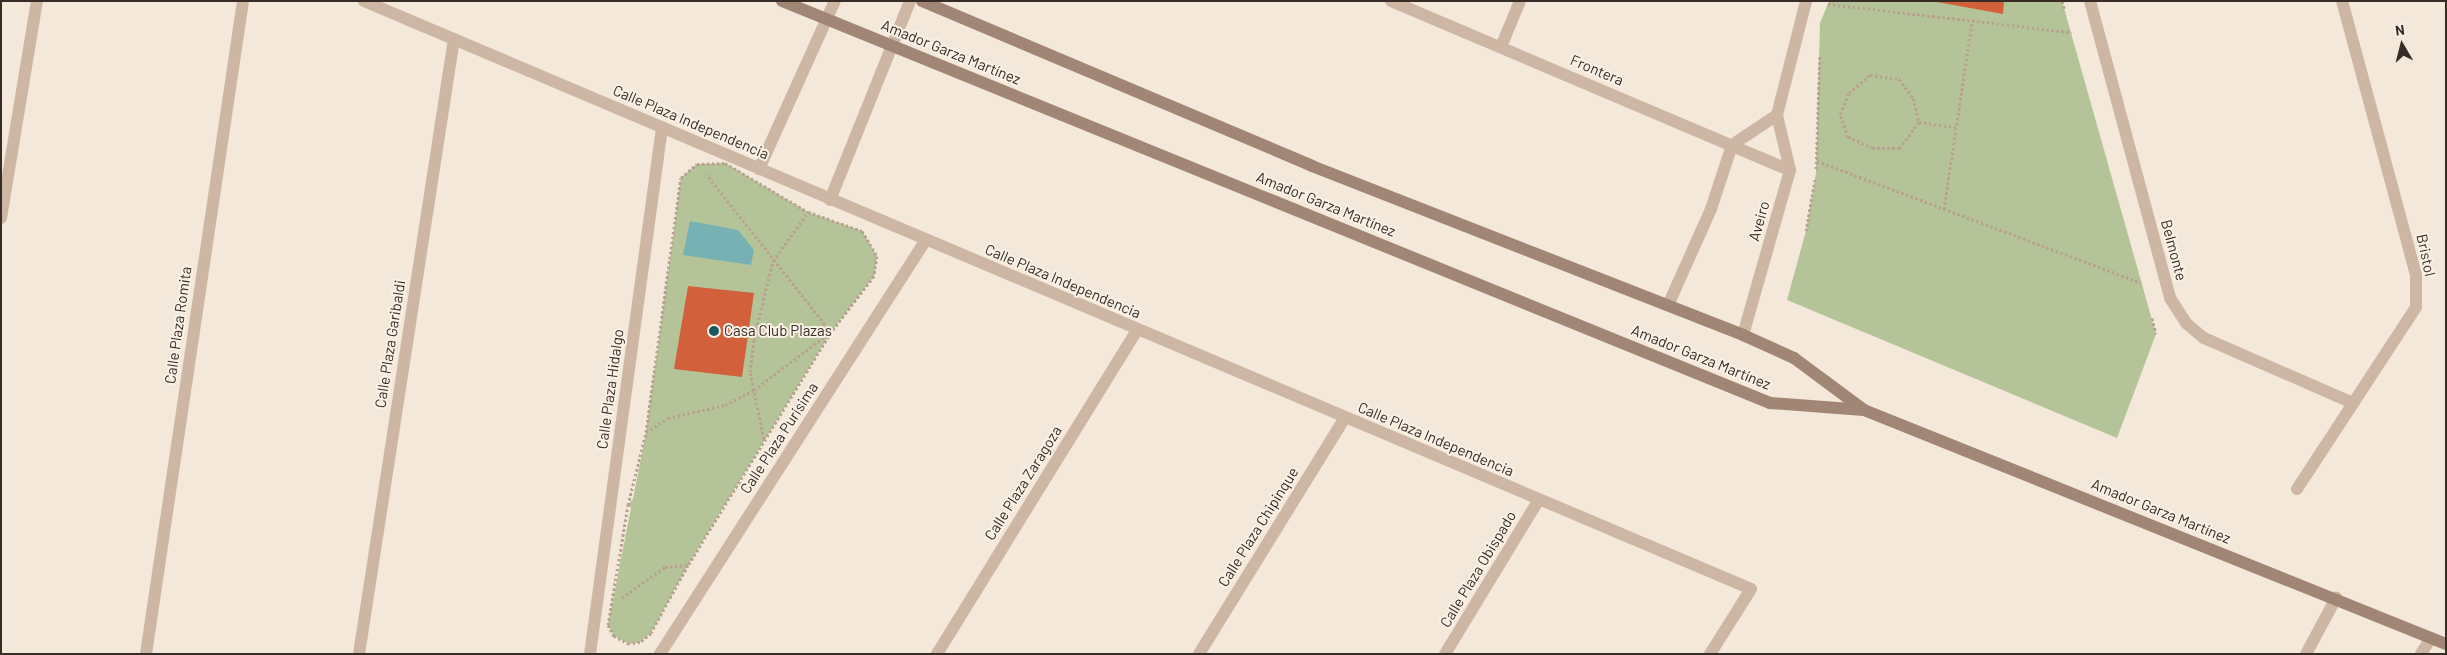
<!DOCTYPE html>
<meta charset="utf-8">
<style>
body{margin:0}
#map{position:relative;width:2447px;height:655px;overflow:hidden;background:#f4e8da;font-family:Barlow,sans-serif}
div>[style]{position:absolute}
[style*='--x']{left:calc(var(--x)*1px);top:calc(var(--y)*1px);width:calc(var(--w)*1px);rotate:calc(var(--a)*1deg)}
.green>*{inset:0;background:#b5c498}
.water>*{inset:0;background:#76b1b4}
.building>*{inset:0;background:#d1603b}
.path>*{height:3px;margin-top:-1.5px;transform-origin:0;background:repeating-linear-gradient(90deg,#b9a18f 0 2.5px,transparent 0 5px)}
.street>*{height:12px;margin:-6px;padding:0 6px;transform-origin:6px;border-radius:6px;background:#cdb7a4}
.secondary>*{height:12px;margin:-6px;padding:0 6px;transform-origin:6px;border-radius:6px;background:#a18676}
.dots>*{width:14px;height:14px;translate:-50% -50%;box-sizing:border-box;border:2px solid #fbf2e7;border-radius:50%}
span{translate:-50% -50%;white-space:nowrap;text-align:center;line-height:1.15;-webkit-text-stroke:4px #fbf2e7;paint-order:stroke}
.street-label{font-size:15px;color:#382c27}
.poi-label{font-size:15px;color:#382c27}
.left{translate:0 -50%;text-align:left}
.frame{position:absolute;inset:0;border:2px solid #382c27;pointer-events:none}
.north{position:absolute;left:2377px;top:20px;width:50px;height:50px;-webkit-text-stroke:4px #fbf2e7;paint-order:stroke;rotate:352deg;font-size:14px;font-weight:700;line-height:20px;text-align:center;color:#382c27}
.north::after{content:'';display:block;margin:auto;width:18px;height:22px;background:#382c27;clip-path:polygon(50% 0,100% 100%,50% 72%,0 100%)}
</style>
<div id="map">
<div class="green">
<i style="clip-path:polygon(1829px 1px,2062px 1px,2156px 334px,2117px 438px,1787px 300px,1806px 231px,1816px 173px,1820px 23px)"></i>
<i style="clip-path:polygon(725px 163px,808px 212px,862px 231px,877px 256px,874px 276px,831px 332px,688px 565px,651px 633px,640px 642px,629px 644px,614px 636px,608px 625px,631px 508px,628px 505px,633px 499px,646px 432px,681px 178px,697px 164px)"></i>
</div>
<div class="water">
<i style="clip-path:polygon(690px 221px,738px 230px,754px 250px,751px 265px,683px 255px)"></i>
</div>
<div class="building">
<i style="clip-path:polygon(1938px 1px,2004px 1px,2003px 14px,1937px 2px)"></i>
<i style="clip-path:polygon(688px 286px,754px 293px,742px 377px,674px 369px)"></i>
</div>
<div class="path">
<i style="--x:2062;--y:1;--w:10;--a:73"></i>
<i style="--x:1828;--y:4;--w:245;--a:6.6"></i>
<i style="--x:1919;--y:122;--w:32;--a:126"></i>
<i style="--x:1900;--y:148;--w:27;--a:180"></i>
<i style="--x:1873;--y:148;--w:27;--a:-156"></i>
<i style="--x:1848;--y:137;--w:24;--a:-109"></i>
<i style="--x:1840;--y:114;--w:23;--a:-67"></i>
<i style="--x:1849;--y:93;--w:28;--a:-41"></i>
<i style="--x:1870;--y:75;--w:29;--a:8"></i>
<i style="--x:1899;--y:79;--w:24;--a:54"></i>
<i style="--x:1913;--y:98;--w:25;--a:76"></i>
<i style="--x:1919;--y:122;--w:37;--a:8"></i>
<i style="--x:1817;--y:161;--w:346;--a:20.6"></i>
<i style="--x:725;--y:163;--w:96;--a:30.6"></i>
<i style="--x:808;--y:212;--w:57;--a:19.4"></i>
<i style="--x:862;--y:231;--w:29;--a:59"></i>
<i style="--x:877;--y:256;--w:20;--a:99"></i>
<i style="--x:874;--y:276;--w:71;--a:127.5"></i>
<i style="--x:831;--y:332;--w:273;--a:121.5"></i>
<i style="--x:688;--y:565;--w:77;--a:118.6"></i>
<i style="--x:651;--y:633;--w:14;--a:141"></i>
<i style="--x:640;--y:642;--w:11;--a:170"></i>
<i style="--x:629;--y:644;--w:17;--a:-152"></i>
<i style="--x:614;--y:636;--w:13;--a:-119"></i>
<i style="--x:608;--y:625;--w:122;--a:-80.5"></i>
<i style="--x:628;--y:505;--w:75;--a:-76.1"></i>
<i style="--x:646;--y:432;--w:256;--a:-82.2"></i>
<i style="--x:681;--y:178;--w:21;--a:-41"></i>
<i style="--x:697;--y:164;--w:28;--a:-2"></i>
<i style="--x:1816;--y:169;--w:114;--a:-88"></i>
<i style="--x:1944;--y:209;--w:190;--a:-81.5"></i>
<i style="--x:1806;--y:231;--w:52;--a:-80"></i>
<i style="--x:2152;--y:318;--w:16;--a:76"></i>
<i style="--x:646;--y:432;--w:26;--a:-32"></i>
<i style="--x:668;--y:418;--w:58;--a:-12.8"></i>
<i style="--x:725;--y:405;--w:33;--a:-27"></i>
<i style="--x:754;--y:390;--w:96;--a:-37"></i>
<i style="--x:831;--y:332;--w:201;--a:-128.3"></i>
<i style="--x:764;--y:439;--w:68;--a:-101.8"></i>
<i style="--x:750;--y:372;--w:33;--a:-83"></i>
<i style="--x:754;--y:339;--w:80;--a:-76.3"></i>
<i style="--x:773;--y:261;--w:57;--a:-54.3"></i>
<i style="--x:622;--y:598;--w:53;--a:-35.8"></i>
<i style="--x:665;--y:567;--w:23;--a:-5"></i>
</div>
<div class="street">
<i style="--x:364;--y:1;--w:1506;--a:22.97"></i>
<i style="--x:1751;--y:589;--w:77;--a:122.2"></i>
<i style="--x:1391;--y:1;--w:433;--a:23"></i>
<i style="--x:2090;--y:1;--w:308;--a:74.9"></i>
<i style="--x:2170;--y:298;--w:30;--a:57"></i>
<i style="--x:2186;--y:323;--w:23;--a:40"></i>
<i style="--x:2204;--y:338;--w:163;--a:23.6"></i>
<i style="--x:1501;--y:47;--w:50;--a:-67.6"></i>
<i style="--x:759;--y:169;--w:184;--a:-65.7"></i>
<i style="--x:830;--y:200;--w:214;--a:-68.1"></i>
<i style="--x:1;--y:218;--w:220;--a:-80.6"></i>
<i style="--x:1669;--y:303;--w:103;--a:-65.9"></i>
<i style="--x:1711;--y:209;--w:67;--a:-71.8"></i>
<i style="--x:1732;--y:145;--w:54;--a:-33.7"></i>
<i style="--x:1743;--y:335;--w:172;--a:-74.1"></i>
<i style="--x:1790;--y:170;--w:57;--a:-103.3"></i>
<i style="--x:1777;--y:115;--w:118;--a:-75.7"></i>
<i style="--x:2297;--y:489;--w:217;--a:-56.8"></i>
<i style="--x:2416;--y:307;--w:32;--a:-90"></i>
<i style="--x:2416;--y:275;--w:284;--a:-105.1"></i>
<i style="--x:146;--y:654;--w:660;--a:-81.55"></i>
<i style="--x:359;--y:654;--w:622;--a:-81.22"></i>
<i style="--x:590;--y:654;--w:531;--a:-82.21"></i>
<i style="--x:660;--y:654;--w:492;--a:-57.3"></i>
<i style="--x:937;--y:654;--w:381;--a:-58.3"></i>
<i style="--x:1199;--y:654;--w:278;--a:-58.3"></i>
<i style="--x:1445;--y:654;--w:179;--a:-58.7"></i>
<i style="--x:2306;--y:654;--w:64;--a:-61.8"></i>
<i style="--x:2421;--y:654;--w:19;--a:-58"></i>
</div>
<div class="secondary">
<i style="--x:782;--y:1;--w:1067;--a:22.14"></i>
<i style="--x:1770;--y:403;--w:94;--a:4.3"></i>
<i style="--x:922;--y:1;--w:423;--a:22.9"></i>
<i style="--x:1312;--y:166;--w:463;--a:21.4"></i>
<i style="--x:1743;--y:335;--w:56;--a:24.3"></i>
<i style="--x:1794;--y:358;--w:87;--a:36.6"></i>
<i style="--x:1864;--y:410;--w:627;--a:21.9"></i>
</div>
<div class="dots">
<i style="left:714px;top:331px;background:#18585d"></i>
</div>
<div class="street-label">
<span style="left:951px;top:52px;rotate:22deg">Amador Garza Martínez</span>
<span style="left:1597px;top:70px;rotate:23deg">Frontera</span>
<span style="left:691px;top:122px;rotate:23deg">Calle Plaza Independencia</span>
<span style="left:1326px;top:204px;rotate:22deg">Amador Garza Martínez</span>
<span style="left:1759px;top:221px;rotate:-74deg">Aveiro</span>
<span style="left:2174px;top:250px;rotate:75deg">Belmonte</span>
<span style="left:2426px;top:255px;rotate:78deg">Bristol</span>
<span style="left:1063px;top:281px;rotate:23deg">Calle Plaza Independencia</span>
<span style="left:178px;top:325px;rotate:-82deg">Calle Plaza Romita</span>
<span style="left:390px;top:344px;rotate:-81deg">Calle Plaza Garibaldi</span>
<span style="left:1701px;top:357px;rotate:22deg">Amador Garza Martínez</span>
<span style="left:610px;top:389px;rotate:-82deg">Calle Plaza Hidalgo</span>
<span style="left:779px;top:438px;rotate:-57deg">Calle Plaza Purisima</span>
<span style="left:1436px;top:439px;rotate:23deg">Calle Plaza Independencia</span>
<span style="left:1023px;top:483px;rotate:-58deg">Calle Plaza Zaragoza</span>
<span style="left:2161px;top:511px;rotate:22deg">Amador Garza Martínez</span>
<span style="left:1258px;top:527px;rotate:-58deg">Calle Plaza Chipinque</span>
<span style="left:1478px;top:569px;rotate:-59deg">Calle Plaza Obispado</span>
</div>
<div class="poi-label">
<span class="left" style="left:724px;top:331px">Casa Club Plazas</span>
</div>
<div class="frame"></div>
<div class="north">N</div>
</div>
